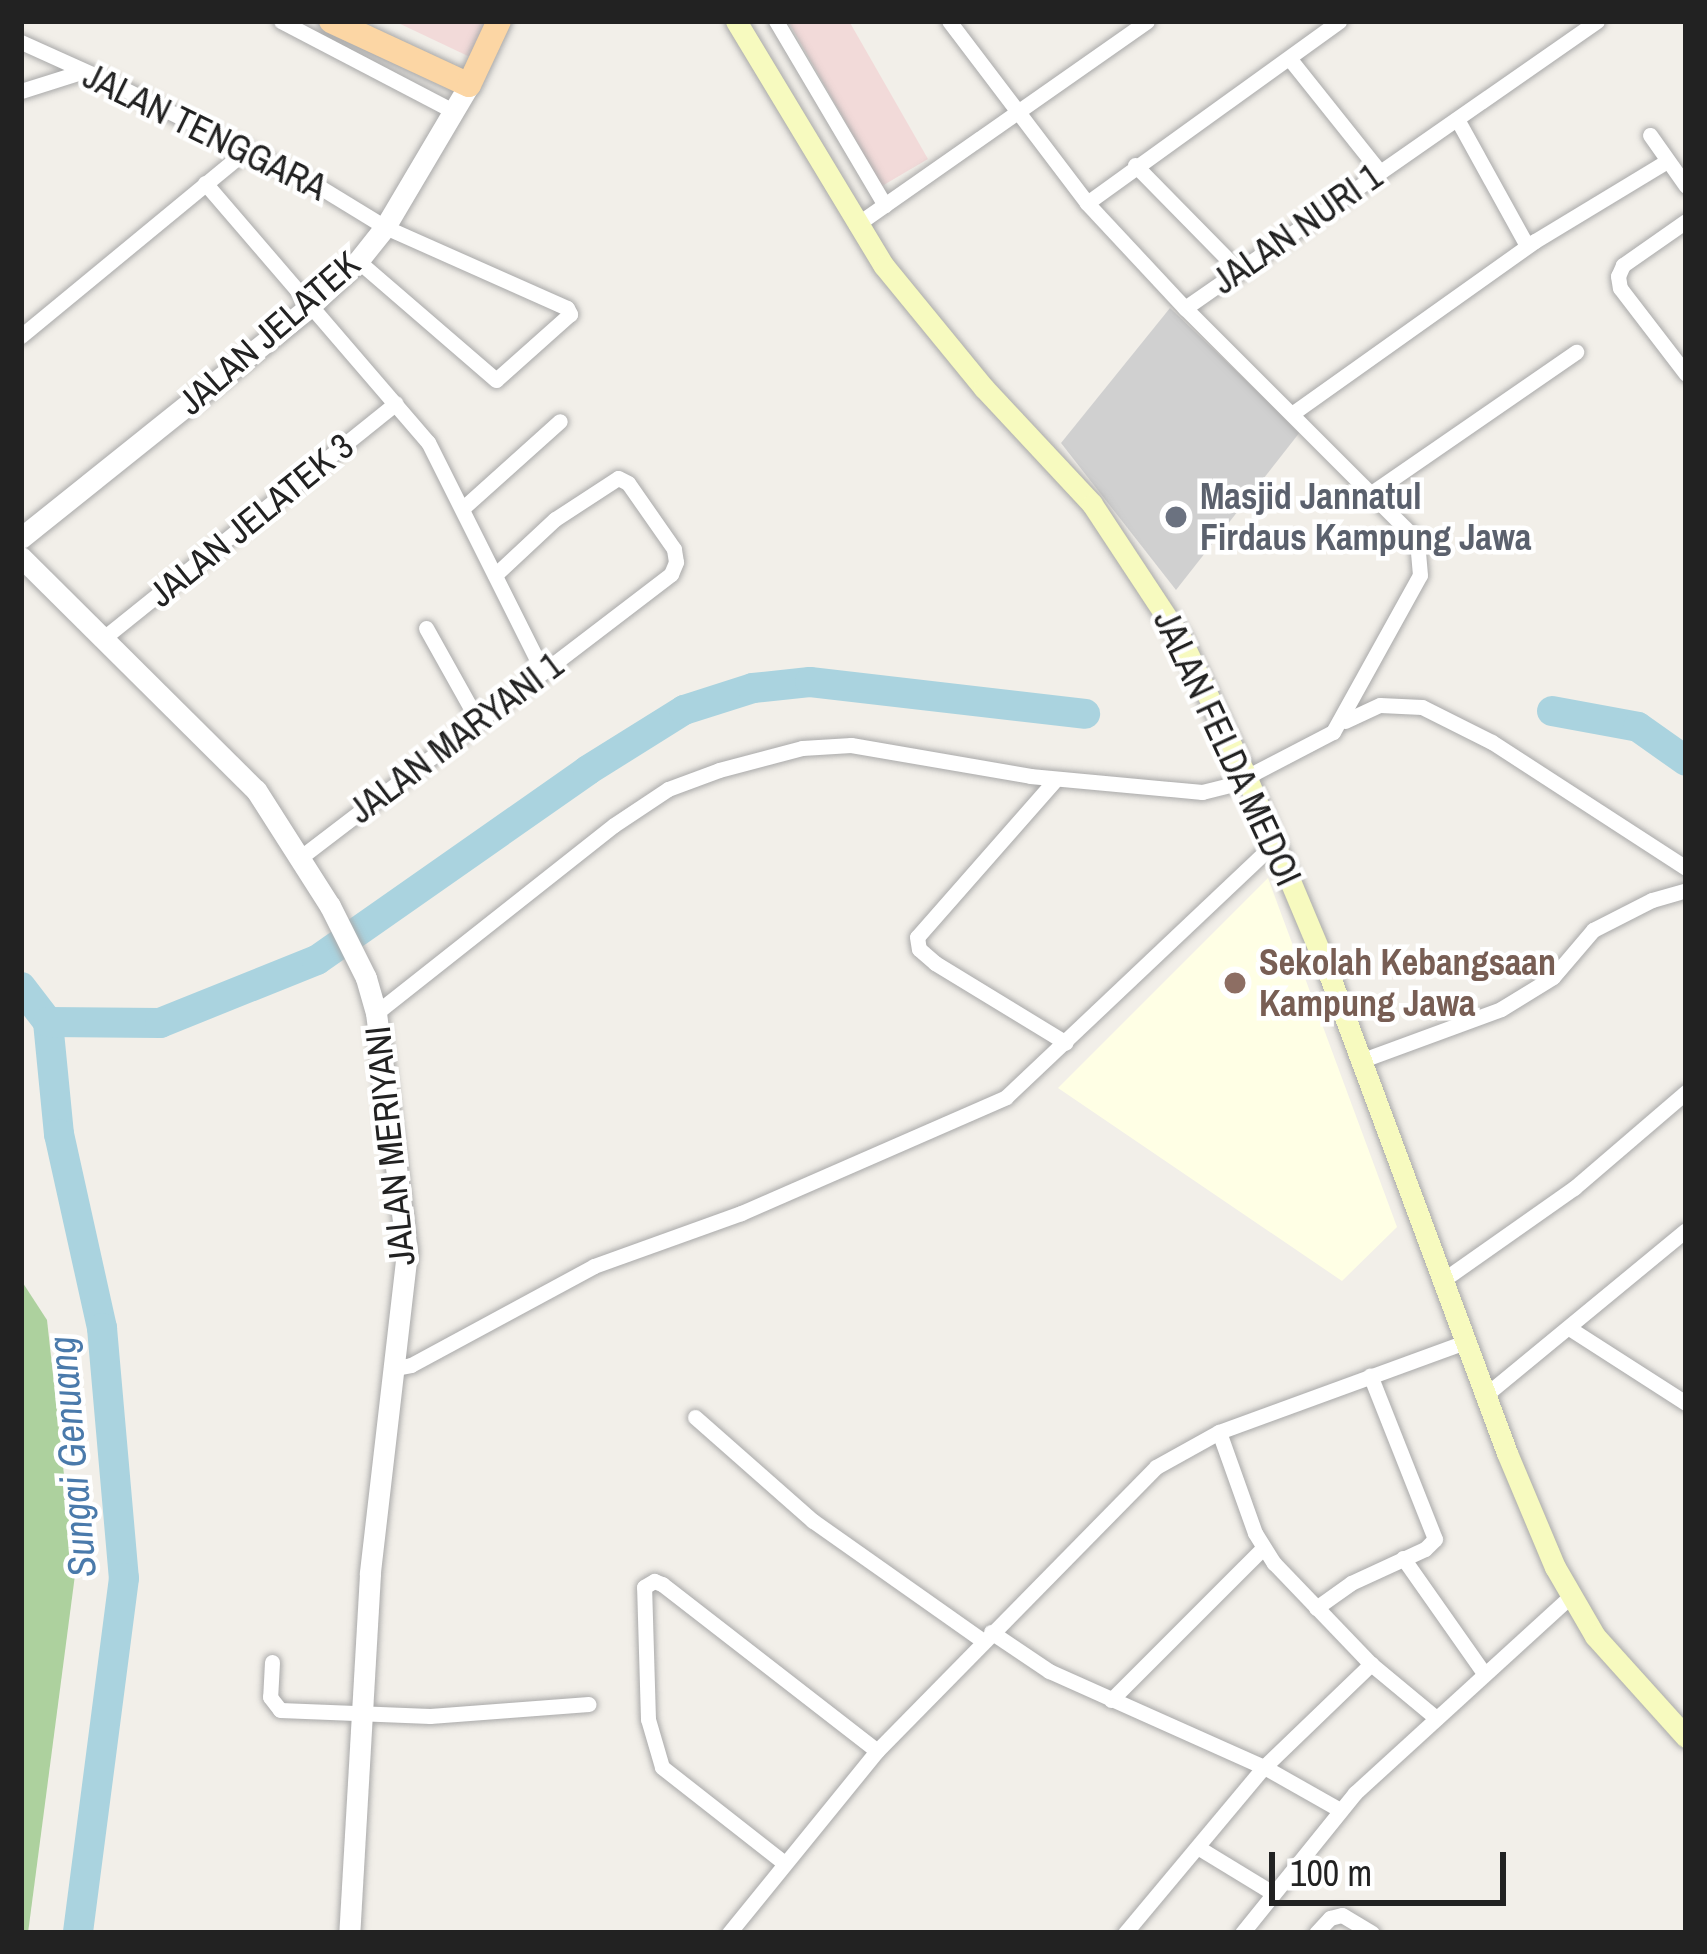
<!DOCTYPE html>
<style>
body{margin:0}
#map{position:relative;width:1707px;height:1954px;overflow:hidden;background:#f2efe9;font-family:"Archivo Narrow",sans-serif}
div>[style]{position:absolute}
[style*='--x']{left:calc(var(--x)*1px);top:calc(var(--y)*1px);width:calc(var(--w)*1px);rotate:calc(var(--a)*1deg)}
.commercial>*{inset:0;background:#f2dad9}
.education>*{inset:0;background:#ffffe5}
.religious>*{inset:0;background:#d0d0d0}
.forest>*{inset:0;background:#add19e}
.river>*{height:30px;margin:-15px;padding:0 15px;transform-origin:15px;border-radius:15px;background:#aad3df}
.roads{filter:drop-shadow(0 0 3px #a9a9a9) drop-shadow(0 0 3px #a9a9a9)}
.minor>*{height:15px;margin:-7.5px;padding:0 7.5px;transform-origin:7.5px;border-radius:7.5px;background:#fff}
.tertiary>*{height:21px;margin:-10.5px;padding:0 10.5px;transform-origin:10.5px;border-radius:10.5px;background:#fff}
.secondary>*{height:21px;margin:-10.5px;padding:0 10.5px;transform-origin:10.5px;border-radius:10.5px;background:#f7fabf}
.primary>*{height:24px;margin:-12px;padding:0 12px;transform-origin:12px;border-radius:12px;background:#fcd6a4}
.dots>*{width:33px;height:33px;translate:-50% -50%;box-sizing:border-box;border:6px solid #fff;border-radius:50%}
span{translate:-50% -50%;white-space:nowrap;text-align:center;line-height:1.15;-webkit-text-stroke:9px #fff;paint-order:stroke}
.street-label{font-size:36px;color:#222}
.worship-label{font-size:36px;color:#5b616d;font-weight:700}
.left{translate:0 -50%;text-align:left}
.education-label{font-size:36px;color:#785e54;font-weight:700}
.water-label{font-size:39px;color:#4a7aab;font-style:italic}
.frame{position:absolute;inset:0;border:24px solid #222;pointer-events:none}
.scale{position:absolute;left:1269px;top:1852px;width:237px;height:54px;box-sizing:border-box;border:6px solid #222;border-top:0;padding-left:15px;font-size:36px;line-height:42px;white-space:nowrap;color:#222;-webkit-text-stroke:9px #fff;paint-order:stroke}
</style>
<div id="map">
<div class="commercial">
<i style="clip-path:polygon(394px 21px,486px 21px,470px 57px)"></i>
<i style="clip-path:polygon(788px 21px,849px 21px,928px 159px,882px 186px)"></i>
</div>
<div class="education">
<i style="clip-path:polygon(1268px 878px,1397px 1227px,1342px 1281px,1058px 1088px)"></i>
</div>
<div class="religious">
<i style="clip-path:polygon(1170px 308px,1300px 432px,1176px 590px,1061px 443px)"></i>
</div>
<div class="forest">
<i style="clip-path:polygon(21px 1280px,47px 1320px,75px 1575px,28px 1933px,21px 1933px)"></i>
</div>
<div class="river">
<i style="--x:1552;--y:711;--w:87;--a:10.5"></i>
<i style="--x:1638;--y:727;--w:59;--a:35.3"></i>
<i style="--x:21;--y:987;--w:44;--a:52.4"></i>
<i style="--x:48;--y:1022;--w:113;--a:84.4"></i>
<i style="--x:59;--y:1134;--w:199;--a:77.5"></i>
<i style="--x:102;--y:1328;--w:251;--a:85"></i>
<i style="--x:124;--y:1578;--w:358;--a:97.4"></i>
<i style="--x:48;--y:1022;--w:112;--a:0.5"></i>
<i style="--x:160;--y:1023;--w:169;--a:-21.9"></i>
<i style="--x:317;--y:960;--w:331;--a:-35"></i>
<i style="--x:588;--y:770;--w:113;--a:-32"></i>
<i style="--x:684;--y:710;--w:72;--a:-17.7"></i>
<i style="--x:753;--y:688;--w:57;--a:-6"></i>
<i style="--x:810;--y:682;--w:277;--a:6.6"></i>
</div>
<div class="roads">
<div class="minor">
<i style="--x:281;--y:21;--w:194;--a:27.6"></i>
<i style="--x:776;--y:21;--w:214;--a:59.4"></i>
<i style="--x:949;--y:21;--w:228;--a:52.8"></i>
<i style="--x:1087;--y:203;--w:144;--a:47"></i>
<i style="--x:1185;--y:308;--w:502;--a:-34.86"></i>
<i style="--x:21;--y:42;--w:100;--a:24.3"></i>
<i style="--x:112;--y:83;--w:230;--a:26.6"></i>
<i style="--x:318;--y:186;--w:79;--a:31.5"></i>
<i style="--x:385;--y:227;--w:199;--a:24"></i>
<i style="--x:567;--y:308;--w:7;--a:63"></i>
<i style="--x:570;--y:314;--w:99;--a:138.3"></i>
<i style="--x:496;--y:380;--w:182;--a:-139.2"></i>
<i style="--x:1289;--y:58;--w:146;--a:51.4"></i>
<i style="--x:21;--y:91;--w:66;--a:-17.6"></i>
<i style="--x:1457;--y:119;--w:145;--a:61.1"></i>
<i style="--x:1650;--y:135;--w:62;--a:54.8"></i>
<i style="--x:1135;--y:165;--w:150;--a:45.5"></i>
<i style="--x:205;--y:183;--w:342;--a:49.3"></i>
<i style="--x:428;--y:442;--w:257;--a:63.4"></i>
<i style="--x:1087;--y:203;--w:311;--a:-35.8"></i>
<i style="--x:1686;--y:221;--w:77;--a:145.1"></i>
<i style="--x:1623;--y:265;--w:12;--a:114"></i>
<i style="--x:1618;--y:276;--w:12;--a:81"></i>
<i style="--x:1620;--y:288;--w:108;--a:52.5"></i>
<i style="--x:856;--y:225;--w:355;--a:-35"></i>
<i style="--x:21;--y:336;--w:293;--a:-39.5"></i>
<i style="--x:1293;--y:413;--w:297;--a:-35.4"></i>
<i style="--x:1535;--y:241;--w:154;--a:-31.2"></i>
<i style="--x:1373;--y:492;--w:247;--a:-34.6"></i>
<i style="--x:463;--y:508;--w:130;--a:-41.9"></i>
<i style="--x:426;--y:628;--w:107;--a:60.8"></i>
<i style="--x:105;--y:637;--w:373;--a:-38.8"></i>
<i style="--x:1345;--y:721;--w:38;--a:-25"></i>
<i style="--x:1380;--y:705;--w:42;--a:2.7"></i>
<i style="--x:1422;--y:707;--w:78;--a:26.6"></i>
<i style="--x:1492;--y:742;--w:231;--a:33"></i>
<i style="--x:1056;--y:779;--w:210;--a:131.3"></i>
<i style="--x:917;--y:937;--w:12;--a:81"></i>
<i style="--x:919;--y:949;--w:21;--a:41"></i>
<i style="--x:935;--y:963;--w:153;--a:31.4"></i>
<i style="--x:301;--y:857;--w:466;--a:-37.4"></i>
<i style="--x:671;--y:574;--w:13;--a:-67"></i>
<i style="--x:676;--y:562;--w:13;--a:-99"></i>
<i style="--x:674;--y:549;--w:80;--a:-124.9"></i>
<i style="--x:628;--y:483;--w:11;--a:-153"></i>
<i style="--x:618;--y:478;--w:75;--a:146.9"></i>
<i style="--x:555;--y:519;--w:82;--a:137"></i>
<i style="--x:376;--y:1013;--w:303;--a:-38.3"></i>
<i style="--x:614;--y:825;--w:65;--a:-33.7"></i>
<i style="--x:668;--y:789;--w:54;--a:-20.4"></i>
<i style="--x:719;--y:770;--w:86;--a:-14.8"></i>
<i style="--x:802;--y:748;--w:49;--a:-3.5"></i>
<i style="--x:851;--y:745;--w:182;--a:9.8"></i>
<i style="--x:1030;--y:776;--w:173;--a:5.3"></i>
<i style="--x:1202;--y:792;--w:30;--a:-14"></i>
<i style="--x:1231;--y:785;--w:115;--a:-27.5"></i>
<i style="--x:1333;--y:732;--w:179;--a:-61"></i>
<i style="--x:1420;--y:575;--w:35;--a:-95"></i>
<i style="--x:1417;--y:540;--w:328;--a:-135"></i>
<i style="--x:1360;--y:1061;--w:150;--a:-20.2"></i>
<i style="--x:1501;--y:1009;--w:61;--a:-31.6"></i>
<i style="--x:1553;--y:977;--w:62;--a:-49.6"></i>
<i style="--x:1593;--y:930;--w:66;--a:-27"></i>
<i style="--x:1652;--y:900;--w:35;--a:-16"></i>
<i style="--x:1443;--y:1280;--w:160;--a:-35.1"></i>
<i style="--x:1574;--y:1188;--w:148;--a:-40.6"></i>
<i style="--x:1569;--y:1328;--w:139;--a:32.7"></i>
<i style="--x:396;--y:1368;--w:15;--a:-11"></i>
<i style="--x:411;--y:1365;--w:208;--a:-28.4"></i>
<i style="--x:594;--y:1266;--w:156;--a:-19.8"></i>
<i style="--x:741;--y:1213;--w:289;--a:-23.6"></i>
<i style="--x:1006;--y:1097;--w:370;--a:-43.4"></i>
<i style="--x:1488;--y:1393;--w:256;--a:-39.5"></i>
<i style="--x:695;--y:1417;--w:157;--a:41.4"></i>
<i style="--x:813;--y:1521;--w:208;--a:35.2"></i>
<i style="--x:1219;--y:1432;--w:107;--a:70.4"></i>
<i style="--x:1255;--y:1533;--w:36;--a:58"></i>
<i style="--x:1274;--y:1563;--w:140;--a:46.2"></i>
<i style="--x:1371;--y:1664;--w:85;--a:39.7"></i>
<i style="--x:1403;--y:1558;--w:139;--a:54.9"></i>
<i style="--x:1316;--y:1608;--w:43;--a:-35.5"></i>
<i style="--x:1351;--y:1583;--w:81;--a:-24.7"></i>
<i style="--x:1425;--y:1549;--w:14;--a:-45"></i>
<i style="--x:1435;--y:1539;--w:176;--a:-111.6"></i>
<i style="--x:991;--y:1632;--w:70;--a:33.9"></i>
<i style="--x:1049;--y:1671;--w:235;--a:24.1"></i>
<i style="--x:1264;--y:1767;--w:87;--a:29.5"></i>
<i style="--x:272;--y:1662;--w:35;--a:93"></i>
<i style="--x:270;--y:1697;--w:16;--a:52"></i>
<i style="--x:280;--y:1710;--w:150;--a:2.3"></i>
<i style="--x:430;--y:1716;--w:159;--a:-4.3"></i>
<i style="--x:1111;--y:1700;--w:215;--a:-45"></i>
<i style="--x:1199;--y:1848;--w:84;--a:31.4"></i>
<i style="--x:783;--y:1862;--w:154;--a:-141.9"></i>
<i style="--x:662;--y:1767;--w:50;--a:-106.3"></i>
<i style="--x:648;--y:1719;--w:132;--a:-91.7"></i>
<i style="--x:644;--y:1587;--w:12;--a:-31"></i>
<i style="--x:654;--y:1581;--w:9;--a:21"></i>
<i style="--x:662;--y:1584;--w:272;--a:37.8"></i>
<i style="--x:729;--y:1933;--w:235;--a:-50.9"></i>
<i style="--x:877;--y:1751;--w:398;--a:-45.5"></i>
<i style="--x:1156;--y:1467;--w:72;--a:-29.1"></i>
<i style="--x:1219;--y:1432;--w:264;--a:-20.1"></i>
<i style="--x:1125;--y:1933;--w:217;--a:-50.1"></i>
<i style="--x:1264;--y:1767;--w:149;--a:-43.9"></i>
<i style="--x:1242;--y:1933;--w:180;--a:-51.1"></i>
<i style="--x:1355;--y:1793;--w:291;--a:-42.4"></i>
<i style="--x:1316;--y:1933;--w:21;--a:-47"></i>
<i style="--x:1330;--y:1918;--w:12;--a:-14"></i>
<i style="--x:1342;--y:1915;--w:35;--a:31"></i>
</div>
<div class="tertiary">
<i style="--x:21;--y:538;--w:369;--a:-38.7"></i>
<i style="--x:309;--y:307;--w:67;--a:-43.2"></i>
<i style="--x:358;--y:261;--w:43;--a:-51.5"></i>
<i style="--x:385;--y:227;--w:165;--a:-59.4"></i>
<i style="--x:21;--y:557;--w:331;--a:44.8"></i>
<i style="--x:256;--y:790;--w:138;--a:57.5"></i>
<i style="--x:330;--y:906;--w:80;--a:63.4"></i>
<i style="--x:366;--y:978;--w:36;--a:74"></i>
<i style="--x:376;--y:1013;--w:241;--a:82.6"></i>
<i style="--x:407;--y:1252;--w:324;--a:96.6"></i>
<i style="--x:370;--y:1574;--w:360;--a:93.3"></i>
</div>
<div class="secondary">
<i style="--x:736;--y:21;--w:286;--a:58.9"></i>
<i style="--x:884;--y:266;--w:158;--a:50.7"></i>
<i style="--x:984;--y:388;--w:158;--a:47"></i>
<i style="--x:1092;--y:504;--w:162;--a:56.6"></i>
<i style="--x:1181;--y:639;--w:152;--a:64.6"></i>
<i style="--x:1246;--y:776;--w:206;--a:67.2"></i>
<i style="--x:1326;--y:966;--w:520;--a:69.61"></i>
<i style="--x:1507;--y:1453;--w:124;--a:67.2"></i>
<i style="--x:1555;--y:1567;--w:80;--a:59.9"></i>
<i style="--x:1595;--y:1636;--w:136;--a:48"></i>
</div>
<div class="primary">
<i style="--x:331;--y:21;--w:152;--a:24.9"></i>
<i style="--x:469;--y:85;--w:71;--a:-64.9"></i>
</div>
</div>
<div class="dots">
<i style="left:1176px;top:517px;background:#6b7280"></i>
<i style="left:1235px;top:983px;background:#8d6e63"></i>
</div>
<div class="street-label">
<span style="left:205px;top:132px;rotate:26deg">JALAN TENGGARA</span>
<span style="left:1297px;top:229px;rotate:-35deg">JALAN NURI 1</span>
<span style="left:269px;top:333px;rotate:-41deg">JALAN JELATEK</span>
<span style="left:251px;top:520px;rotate:-39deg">JALAN JELATEK 3</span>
<span style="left:456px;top:738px;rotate:-37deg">JALAN MARYANI 1</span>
<span style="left:1227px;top:748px;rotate:65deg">JALAN FELDA MEDOI</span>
<span style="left:390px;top:1146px;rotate:-96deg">JALAN MERIYANI</span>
</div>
<div class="worship-label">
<span class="left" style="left:1200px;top:517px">Masjid Jannatul<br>Firdaus Kampung Jawa</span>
</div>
<div class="education-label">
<span class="left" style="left:1259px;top:983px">Sekolah Kebangsaan<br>Kampung Jawa</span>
</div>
<div class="water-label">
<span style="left:72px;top:1457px;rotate:-95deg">Sungai Genuang</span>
</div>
<div class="frame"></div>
<div class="scale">100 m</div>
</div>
